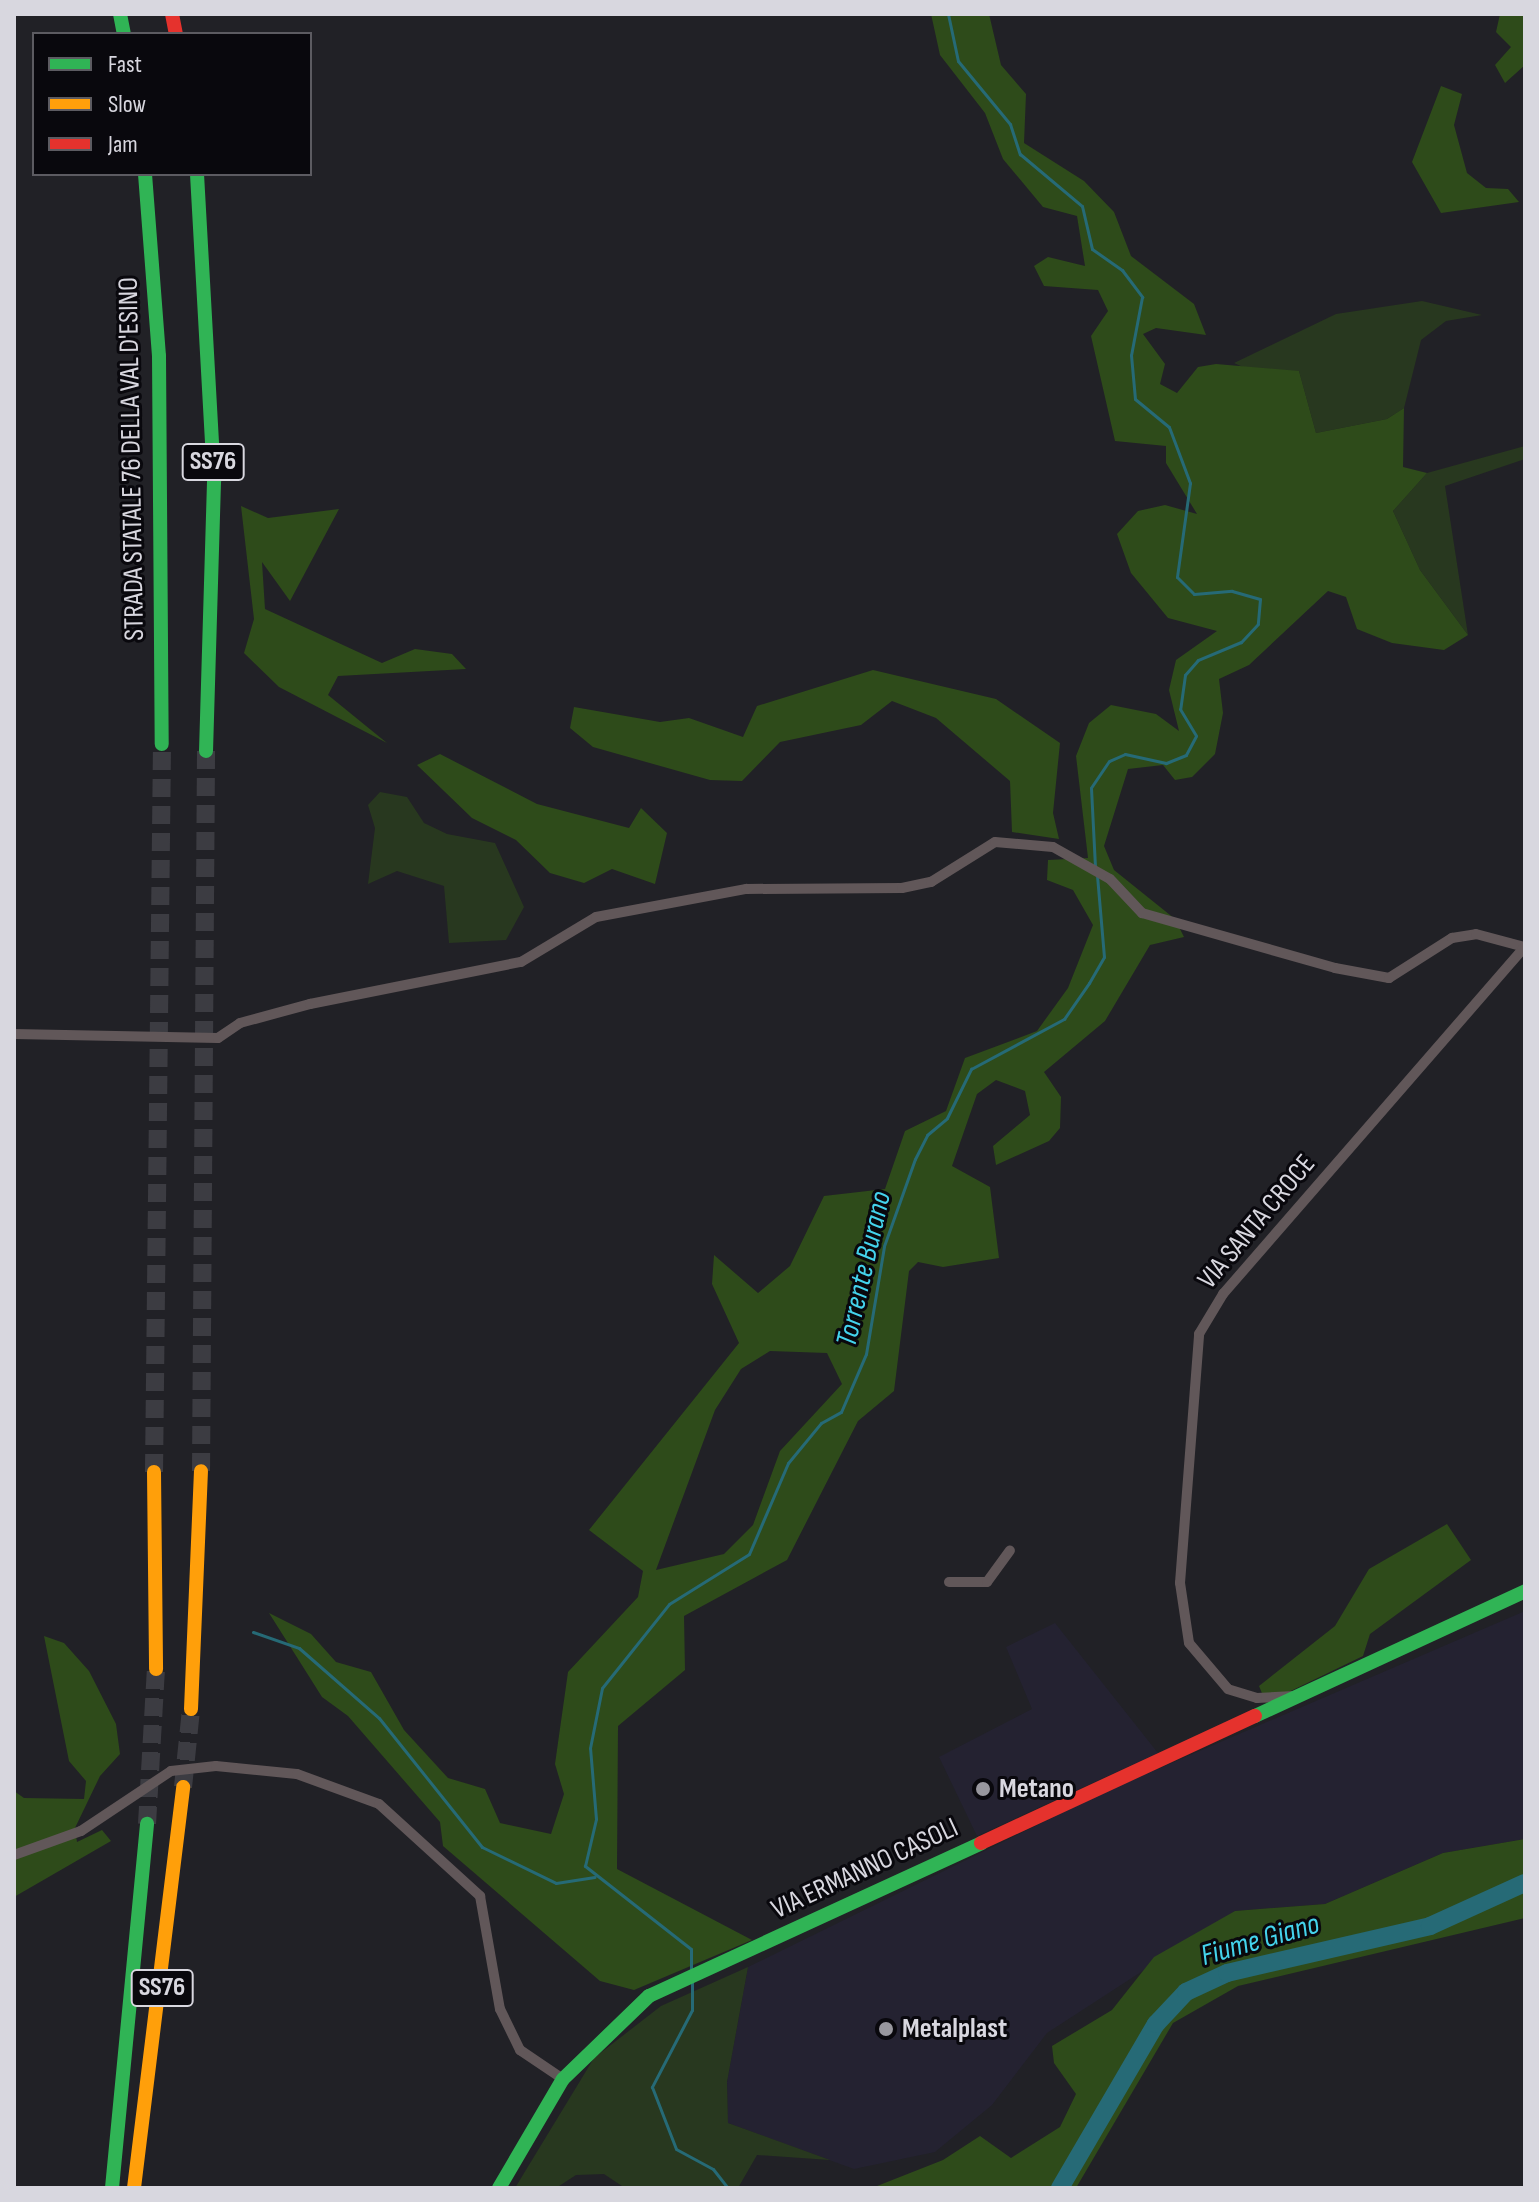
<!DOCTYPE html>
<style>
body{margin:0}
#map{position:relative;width:1539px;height:2202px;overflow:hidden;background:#212126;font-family:"Sofia Sans Condensed",sans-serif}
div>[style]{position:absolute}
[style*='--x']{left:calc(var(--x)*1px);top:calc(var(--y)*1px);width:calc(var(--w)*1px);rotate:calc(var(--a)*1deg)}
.built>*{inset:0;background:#242231}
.green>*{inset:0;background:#28381f}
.forest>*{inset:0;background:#2e4b1a}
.stream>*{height:3px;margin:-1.5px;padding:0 1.5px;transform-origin:1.5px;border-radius:1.5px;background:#266a76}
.river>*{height:18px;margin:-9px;padding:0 9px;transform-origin:9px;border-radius:9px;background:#266a76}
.highway-tunnel>*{height:18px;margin-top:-9px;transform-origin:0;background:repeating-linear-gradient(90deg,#3c3c42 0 18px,transparent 0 27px)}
.street>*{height:10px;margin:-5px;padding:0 5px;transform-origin:5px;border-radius:5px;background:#615759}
.fast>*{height:14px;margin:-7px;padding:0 7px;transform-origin:7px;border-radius:7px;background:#30b455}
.slow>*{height:14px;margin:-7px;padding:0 7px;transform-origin:7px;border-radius:7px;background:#ff9f0a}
.jam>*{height:14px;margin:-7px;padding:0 7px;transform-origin:7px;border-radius:7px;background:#e5322d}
.dots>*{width:22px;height:22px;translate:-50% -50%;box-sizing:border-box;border:4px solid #09080d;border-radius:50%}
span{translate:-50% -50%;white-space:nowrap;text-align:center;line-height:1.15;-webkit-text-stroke:6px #09080d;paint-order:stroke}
.shield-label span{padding:2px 6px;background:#09080d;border:2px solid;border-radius:6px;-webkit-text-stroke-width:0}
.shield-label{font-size:26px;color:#d8d7df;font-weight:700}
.street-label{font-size:28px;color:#d8d7df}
.poi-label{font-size:28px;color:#d8d7df;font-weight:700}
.left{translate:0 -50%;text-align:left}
.water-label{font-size:30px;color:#44d3ec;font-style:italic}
.frame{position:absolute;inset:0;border:16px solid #d8d7df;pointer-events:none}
.legend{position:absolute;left:32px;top:32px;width:280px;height:144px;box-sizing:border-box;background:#09080d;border:2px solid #5c5b61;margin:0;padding:10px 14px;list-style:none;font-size:24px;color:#d8d7df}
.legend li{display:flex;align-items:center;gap:16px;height:40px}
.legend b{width:40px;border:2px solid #5c5b61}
</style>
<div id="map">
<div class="built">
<i style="clip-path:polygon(1525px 1611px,1525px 1839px,1443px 1853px,1325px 1904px,1235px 1911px,1047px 2033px,992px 2105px,935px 2152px,854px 2169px,728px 2123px,727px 2082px,748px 1967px,1109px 1790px)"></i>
<i style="clip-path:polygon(1055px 1623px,1158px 1753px,977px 1836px,939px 1757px,1032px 1709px,1006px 1647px)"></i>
</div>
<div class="green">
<i style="clip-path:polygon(1422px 301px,1482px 315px,1446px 321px,1421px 340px,1404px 408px,1387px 419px,1316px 433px,1299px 371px,1256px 373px,1234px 363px,1336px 314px)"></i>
<i style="clip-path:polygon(1525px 446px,1525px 459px,1445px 486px,1468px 635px,1420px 570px,1393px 511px,1427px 473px)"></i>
<i style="clip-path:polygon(380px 792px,407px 797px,424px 823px,447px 834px,495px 843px,524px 907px,506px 940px,449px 943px,444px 886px,397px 871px,368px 884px,375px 828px,368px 805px)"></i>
<i style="clip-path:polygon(748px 1967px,727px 2082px,728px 2123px,830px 2160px,757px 2155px,738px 2188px,625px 2188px,604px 2174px,576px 2175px,556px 2188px,515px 2188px,594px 2058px,661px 2006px)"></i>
</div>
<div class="forest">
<i style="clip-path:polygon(evenodd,931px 14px,989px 14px,1001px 65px,1026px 94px,1024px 143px,1084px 181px,1114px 212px,1131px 256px,1194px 304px,1206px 335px,1156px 328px,1143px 334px,1165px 364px,1160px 384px,1177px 393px,1198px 367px,1216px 364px,1299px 371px,1316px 433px,1387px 419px,1404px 408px,1403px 467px,1427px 473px,1393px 511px,1420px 570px,1468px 635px,1444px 650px,1392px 643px,1357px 629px,1346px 597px,1328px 591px,1249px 665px,1219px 679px,1223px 713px,1215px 754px,1192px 777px,1175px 780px,1163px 765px,1128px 769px,1104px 846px,1114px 870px,1175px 919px,1184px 937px,1150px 945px,1105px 1021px,1044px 1072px,1061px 1097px,1060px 1128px,1049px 1141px,996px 1165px,993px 1146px,1030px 1115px,1025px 1091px,996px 1080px,977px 1094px,952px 1166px,990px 1187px,999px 1258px,943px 1267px,918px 1262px,909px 1271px,894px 1391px,858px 1421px,787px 1560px,684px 1616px,685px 1670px,618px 1726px,617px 1869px,752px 1940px,634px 1990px,600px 1981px,443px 1846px,440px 1822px,348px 1716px,322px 1697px,269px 1613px,311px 1634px,336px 1662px,371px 1672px,404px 1730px,448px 1778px,485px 1789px,500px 1823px,551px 1834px,564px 1794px,555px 1764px,568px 1672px,638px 1597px,643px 1571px,589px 1530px,739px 1343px,712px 1284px,714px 1255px,758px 1293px,790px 1266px,824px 1196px,885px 1189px,905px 1131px,946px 1111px,965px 1058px,1037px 1031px,1068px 988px,1093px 925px,1073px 890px,1047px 880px,1048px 860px,1088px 858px,1076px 756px,1089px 723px,1111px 705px,1156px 714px,1179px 731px,1169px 690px,1176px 660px,1217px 631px,1168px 618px,1131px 573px,1117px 534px,1138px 511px,1165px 505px,1197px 514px,1166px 463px,1166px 446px,1115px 441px,1091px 336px,1108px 311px,1098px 290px,1044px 286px,1034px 266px,1048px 257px,1085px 266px,1077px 216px,1043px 207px,1003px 159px,985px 113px,940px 55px,931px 14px,770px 1351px,827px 1353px,842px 1384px,780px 1451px,753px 1525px,724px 1554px,656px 1570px,715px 1410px,741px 1369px,770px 1351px)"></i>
<i style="clip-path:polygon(1500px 14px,1525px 14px,1525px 65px,1505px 83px,1495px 65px,1511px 47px,1496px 32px)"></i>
<i style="clip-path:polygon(1441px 86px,1462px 94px,1454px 125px,1467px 173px,1486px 188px,1508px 189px,1519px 202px,1441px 213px,1412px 162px)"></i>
<i style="clip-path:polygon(241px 506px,268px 518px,339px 509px,290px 601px,262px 562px,265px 609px,382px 663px,415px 649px,452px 654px,466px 669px,338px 676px,328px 695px,387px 743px,279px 687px,244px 653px,254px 619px)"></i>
<i style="clip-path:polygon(873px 670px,996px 699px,1060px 743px,1053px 813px,1059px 839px,1012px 832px,1010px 781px,936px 718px,892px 701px,861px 725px,780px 742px,742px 781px,710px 780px,593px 747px,570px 728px,574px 707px,660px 722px,689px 718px,743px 737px,757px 706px)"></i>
<i style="clip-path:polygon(440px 754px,537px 804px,629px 828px,641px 808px,667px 833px,655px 884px,612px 869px,584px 883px,550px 873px,516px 840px,472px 818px,417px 765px)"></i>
<i style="clip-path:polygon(1447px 1524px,1471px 1560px,1370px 1634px,1363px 1656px,1266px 1703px,1259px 1686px,1335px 1626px,1369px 1569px)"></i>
<i style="clip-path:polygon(44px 1636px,64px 1643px,89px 1671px,116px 1724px,120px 1754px,100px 1776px,75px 1828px,77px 1842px,102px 1830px,111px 1841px,14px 1897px,14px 1791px,24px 1798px,84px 1799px,86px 1781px,69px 1761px)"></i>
<i style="clip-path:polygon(1525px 1839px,1525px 1918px,1238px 1986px,1173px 2023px,1076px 2188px,872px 2188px,943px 2160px,980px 2136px,1011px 2158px,1060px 2127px,1076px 2094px,1054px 2063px,1052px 2046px,1112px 2010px,1154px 1957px,1235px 1911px,1325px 1904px,1443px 1853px)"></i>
</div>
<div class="stream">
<i style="--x:948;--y:14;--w:48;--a:78"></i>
<i style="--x:958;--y:61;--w:82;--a:50.5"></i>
<i style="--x:1010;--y:124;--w:32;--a:72"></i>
<i style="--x:1020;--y:154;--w:81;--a:40"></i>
<i style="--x:1082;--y:206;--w:44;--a:76.9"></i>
<i style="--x:1092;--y:249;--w:37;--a:35"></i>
<i style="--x:1122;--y:270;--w:34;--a:53"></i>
<i style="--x:1142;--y:297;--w:59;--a:100.7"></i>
<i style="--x:1131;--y:355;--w:44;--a:84.8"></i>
<i style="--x:1135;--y:399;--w:44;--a:39.5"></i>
<i style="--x:1169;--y:427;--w:60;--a:69.4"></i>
<i style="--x:1190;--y:483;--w:95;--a:97.9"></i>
<i style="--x:1177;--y:577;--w:24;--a:45"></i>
<i style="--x:1194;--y:594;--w:38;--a:-5"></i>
<i style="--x:1232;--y:591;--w:29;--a:16"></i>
<i style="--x:1260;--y:599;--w:25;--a:95"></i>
<i style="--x:1258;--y:624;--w:25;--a:133"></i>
<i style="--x:1241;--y:642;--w:47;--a:157.3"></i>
<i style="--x:1198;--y:660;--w:20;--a:131"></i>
<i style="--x:1185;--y:675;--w:34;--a:98"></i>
<i style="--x:1180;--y:709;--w:31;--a:59"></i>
<i style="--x:1196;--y:736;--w:21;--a:118"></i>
<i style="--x:1186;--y:755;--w:22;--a:158"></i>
<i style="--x:1166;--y:763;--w:42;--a:-167.6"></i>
<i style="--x:1125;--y:754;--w:17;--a:156"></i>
<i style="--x:1109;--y:761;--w:32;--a:124"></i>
<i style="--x:1091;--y:788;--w:80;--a:87.1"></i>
<i style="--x:253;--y:1632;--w:49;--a:19.2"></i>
<i style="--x:299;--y:1648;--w:106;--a:41.2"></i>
<i style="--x:379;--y:1718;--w:165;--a:51.4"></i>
<i style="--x:482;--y:1847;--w:82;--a:25.9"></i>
<i style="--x:556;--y:1883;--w:39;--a:-9"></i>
<i style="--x:691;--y:1970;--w:21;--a:-90"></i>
<i style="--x:691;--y:1949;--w:135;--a:-141.9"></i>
<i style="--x:585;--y:1866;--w:48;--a:-76.8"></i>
<i style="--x:596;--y:1819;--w:71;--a:-94.8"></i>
<i style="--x:590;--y:1748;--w:61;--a:-78.7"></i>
<i style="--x:602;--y:1688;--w:107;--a:-51.4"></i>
<i style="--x:669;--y:1604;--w:94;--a:-32"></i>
<i style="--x:749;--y:1554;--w:99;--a:-66.8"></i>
<i style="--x:788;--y:1463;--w:52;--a:-50.5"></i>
<i style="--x:821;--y:1423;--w:23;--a:-29"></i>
<i style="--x:841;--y:1412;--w:63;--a:-66.7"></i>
<i style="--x:866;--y:1354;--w:109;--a:-80.5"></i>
<i style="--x:884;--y:1246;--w:92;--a:-70.4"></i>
<i style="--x:915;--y:1159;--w:27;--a:-63"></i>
<i style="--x:927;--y:1135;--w:26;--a:-40"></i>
<i style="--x:947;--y:1118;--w:55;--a:-63.9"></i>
<i style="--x:971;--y:1069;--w:106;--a:-28.3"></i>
<i style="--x:1064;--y:1019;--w:44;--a:-55.2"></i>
<i style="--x:1089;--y:983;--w:30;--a:-60"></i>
<i style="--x:1104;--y:957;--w:82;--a:-94.9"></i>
<i style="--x:692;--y:1981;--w:29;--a:90"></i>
<i style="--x:692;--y:2010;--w:87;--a:117.5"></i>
<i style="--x:652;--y:2087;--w:66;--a:68.8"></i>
<i style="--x:676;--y:2149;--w:42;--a:28.4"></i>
<i style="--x:713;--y:2169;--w:24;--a:52"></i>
</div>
<div class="river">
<i style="--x:1060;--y:2188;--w:190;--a:-59.7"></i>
<i style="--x:1156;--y:2024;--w:44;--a:-46.8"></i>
<i style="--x:1186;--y:1992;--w:45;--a:-24.9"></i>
<i style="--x:1227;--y:1973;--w:208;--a:-13"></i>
<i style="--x:1430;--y:1926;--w:104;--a:-24.4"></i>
</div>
<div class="highway-tunnel">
<i style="--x:201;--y:1471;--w:720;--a:-89.6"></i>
<i style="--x:154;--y:1472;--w:728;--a:-89.37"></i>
<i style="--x:183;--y:1787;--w:78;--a:-84.1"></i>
<i style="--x:147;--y:1824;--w:155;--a:-86.7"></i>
</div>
<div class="street">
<i style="--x:14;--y:1034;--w:204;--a:1.1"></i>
<i style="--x:218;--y:1038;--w:27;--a:-34"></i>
<i style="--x:240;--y:1023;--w:73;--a:-15.2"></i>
<i style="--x:310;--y:1004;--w:215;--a:-11.3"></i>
<i style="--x:521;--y:962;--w:87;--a:-31"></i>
<i style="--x:596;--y:917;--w:153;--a:-10.6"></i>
<i style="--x:746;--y:889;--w:156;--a:-0.4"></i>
<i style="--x:902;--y:888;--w:30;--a:-12"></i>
<i style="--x:931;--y:882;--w:75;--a:-32"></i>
<i style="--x:995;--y:842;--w:58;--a:4.9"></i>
<i style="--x:1053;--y:847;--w:65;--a:29.3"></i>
<i style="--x:1110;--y:879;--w:47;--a:46.7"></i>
<i style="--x:1142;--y:913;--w:201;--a:15.9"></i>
<i style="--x:1335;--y:968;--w:55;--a:10.5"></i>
<i style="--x:1389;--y:978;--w:75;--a:-32.4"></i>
<i style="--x:1452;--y:938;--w:24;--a:-9"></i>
<i style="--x:1476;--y:934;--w:51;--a:14.9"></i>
<i style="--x:949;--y:1582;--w:38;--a:0"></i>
<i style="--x:987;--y:1582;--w:39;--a:-54"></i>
<i style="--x:1294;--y:1696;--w:37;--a:177"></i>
<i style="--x:1257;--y:1698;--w:30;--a:-163"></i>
<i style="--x:1228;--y:1689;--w:60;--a:-130.3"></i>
<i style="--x:1189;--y:1643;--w:61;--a:-98.5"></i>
<i style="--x:1180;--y:1583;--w:250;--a:-85.6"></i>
<i style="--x:1199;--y:1334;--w:47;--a:-59"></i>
<i style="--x:1223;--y:1294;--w:460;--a:-49"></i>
<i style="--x:14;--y:1855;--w:71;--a:-19.7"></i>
<i style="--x:81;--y:1831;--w:108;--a:-33.7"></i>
<i style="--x:171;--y:1771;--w:45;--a:-6.3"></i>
<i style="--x:216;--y:1766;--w:81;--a:5.6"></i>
<i style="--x:297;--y:1774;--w:87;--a:20.1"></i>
<i style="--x:379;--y:1804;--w:137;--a:42.3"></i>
<i style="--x:480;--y:1896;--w:115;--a:80"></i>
<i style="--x:500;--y:2009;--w:46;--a:64"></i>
<i style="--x:520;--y:2050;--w:52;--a:34"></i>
</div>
<div class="fast">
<i style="--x:120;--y:14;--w:20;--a:79"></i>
<i style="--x:145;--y:174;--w:183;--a:85.6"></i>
<i style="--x:159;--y:356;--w:388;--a:89.6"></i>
<i style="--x:197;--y:174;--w:308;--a:86.8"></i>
<i style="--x:214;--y:482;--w:269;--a:91.7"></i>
<i style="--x:1255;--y:1716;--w:298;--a:-24.8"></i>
<i style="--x:112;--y:2188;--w:366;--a:-84.5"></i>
<i style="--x:499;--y:2188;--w:126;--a:-59.6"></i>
<i style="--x:563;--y:2079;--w:120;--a:-44"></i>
<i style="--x:649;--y:1996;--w:366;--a:-24.7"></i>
</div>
<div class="slow">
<i style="--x:154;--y:1472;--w:197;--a:89.4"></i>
<i style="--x:191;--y:1709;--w:238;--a:-87.6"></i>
<i style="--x:134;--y:2188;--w:404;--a:-83"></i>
</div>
<div class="jam">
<i style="--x:172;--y:14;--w:20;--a:79"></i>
<i style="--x:981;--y:1843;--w:302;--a:-24.9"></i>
</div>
<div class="dots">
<i style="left:983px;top:1789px;background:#98979e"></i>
<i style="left:886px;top:2029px;background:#98979e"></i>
</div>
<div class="shield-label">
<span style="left:213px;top:462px">SS76</span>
<span style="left:162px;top:1988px">SS76</span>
</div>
<div class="street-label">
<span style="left:132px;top:459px;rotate:-91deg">STRADA STATALE 76 DELLA VAL D'ESINO</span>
<span style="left:1257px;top:1222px;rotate:-50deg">VIA SANTA CROCE</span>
<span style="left:865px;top:1869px;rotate:-25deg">VIA ERMANNO CASOLI</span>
</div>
<div class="poi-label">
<span class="left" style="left:999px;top:1789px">Metano</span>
<span class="left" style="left:902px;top:2029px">Metalplast</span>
</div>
<div class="water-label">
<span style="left:864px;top:1269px;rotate:-77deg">Torrente Burano</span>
<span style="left:1260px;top:1940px;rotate:-16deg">Fiume Giano</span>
</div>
<div class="frame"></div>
<ul class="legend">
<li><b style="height:10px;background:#30b455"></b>Fast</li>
<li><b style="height:10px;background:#ff9f0a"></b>Slow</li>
<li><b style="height:10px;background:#e5322d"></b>Jam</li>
</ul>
</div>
